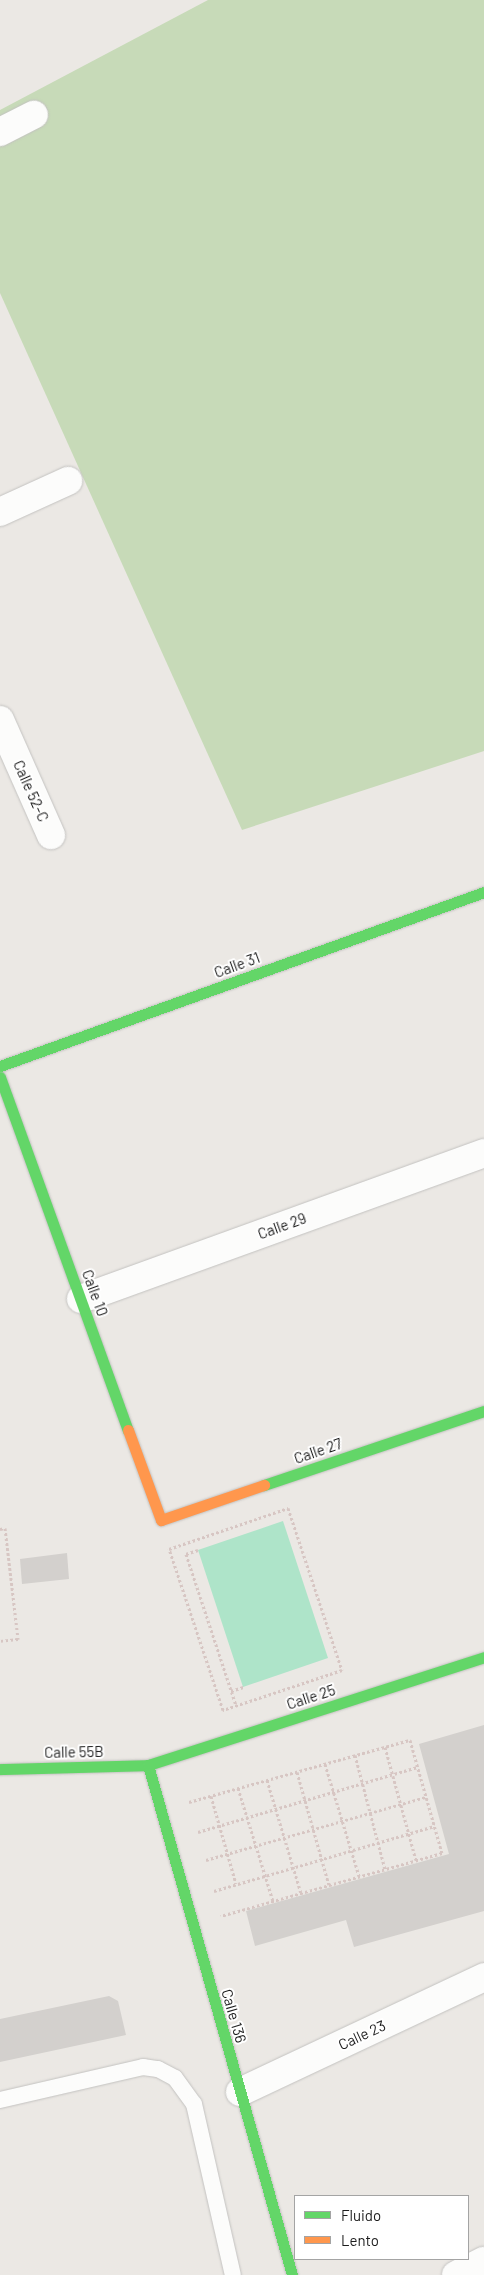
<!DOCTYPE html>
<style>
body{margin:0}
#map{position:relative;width:484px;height:2275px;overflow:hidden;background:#ebe8e4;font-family:Barlow,sans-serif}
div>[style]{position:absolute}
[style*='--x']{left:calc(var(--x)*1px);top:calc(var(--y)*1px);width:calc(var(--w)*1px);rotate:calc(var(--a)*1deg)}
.forest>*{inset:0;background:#c7dab8}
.pitch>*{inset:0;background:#aee4c9}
.building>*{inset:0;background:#d3d0cd}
.path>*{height:3px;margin-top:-1.5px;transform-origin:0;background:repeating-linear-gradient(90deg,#d7c6c3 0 2.5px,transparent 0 5px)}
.roads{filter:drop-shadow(0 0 1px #c3c2c0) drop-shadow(0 0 1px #c3c2c0)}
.lane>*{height:16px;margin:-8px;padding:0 8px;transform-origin:8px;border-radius:8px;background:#fcfcfb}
.street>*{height:28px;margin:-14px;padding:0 14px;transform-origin:14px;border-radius:14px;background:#fcfcfb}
.fast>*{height:11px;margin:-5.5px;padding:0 5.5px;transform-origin:5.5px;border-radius:5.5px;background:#63d668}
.slow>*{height:11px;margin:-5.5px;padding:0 5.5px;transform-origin:5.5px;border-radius:5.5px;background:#ff974d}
span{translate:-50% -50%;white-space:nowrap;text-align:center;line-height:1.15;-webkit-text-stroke:4px #fff;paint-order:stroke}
.street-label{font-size:15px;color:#1c1c1c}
.legend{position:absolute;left:294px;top:2195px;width:175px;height:65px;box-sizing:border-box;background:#fff;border:1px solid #a4a4a4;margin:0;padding:6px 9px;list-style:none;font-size:15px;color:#1c1c1c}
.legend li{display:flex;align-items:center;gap:10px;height:25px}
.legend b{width:25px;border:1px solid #a4a4a4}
</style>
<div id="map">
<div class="forest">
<i style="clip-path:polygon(208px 0,484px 0,484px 751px,242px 830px,0 293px,0 110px)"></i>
</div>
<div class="pitch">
<i style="clip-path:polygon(283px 1521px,328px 1658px,243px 1687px,198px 1550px)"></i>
</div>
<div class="building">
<i style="clip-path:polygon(67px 1553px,69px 1579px,22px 1584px,20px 1559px)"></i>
<i style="clip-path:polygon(484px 1725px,484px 1911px,354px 1947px,346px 1920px,255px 1946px,246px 1911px,449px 1854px,419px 1744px)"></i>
<i style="clip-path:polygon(109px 1996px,118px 2001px,126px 2035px,0 2062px,0 2019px)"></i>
</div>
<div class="path">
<i style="--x:288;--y:1508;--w:171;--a:71.6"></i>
<i style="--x:342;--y:1670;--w:126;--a:161.4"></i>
<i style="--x:223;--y:1710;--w:170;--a:-108.5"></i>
<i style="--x:169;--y:1549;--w:126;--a:-19"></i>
<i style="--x:0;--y:1529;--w:5;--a:-11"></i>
<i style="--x:5;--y:1528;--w:112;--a:83.3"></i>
<i style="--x:18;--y:1639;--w:18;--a:174"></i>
<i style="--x:198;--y:1550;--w:13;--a:162"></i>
<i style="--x:186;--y:1554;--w:159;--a:71.7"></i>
<i style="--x:231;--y:1691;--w:13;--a:-18"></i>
<i style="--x:385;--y:1747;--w:117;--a:74.7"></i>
<i style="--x:355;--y:1755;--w:118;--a:75.3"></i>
<i style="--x:325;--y:1764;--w:117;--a:73.1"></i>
<i style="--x:297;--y:1772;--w:117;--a:74.2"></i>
<i style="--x:267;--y:1780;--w:118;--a:73.3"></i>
<i style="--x:238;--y:1788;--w:118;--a:72.8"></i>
<i style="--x:211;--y:1796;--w:91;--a:74.1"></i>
<i style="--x:189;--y:1802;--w:230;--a:-15.7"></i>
<i style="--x:410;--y:1740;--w:117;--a:74.2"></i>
<i style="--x:442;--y:1853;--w:230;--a:164.1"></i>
<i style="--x:198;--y:1832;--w:229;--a:-16.5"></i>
<i style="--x:206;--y:1860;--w:229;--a:-16"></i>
<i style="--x:214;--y:1891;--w:230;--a:-16.4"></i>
</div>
<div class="roads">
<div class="lane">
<i style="--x:0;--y:2100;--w:147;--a:-13"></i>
<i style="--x:143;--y:2067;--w:15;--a:8"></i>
<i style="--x:158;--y:2069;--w:19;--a:28"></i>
<i style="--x:175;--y:2078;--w:32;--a:54"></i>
<i style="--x:194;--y:2104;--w:175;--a:77.2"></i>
</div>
<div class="street">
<i style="--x:0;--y:132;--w:38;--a:-27"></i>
<i style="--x:0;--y:512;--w:75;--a:-24.5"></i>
<i style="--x:0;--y:720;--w:126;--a:66.1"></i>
<i style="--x:81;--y:1299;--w:429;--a:-19.9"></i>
<i style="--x:240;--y:2092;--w:270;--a:-25.2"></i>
<i style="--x:456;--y:2275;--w:31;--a:-27"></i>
</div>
<div class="fast">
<i style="--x:0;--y:1066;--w:514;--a:-19.77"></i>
<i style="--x:0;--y:1077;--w:375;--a:70.1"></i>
<i style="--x:264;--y:1485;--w:232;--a:-18.6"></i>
<i style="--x:148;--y:1765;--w:530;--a:74.23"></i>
<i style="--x:0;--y:1769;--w:148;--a:-1.5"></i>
<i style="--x:148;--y:1765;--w:353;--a:-17.8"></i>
</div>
<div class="slow">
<i style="--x:128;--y:1430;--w:96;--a:69.9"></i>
<i style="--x:161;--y:1520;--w:109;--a:-18.8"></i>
</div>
</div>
<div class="street-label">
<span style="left:31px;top:791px;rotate:66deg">Calle 52-C</span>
<span style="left:237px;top:965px;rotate:-20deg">Calle 31</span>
<span style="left:282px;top:1226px;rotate:-20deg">Calle 29</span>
<span style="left:95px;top:1293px;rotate:70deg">Calle 10</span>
<span style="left:318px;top:1451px;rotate:-19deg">Calle 27</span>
<span style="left:311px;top:1697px;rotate:-18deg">Calle 25</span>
<span style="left:74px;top:1752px;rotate:-1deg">Calle 55B</span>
<span style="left:234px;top:2016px;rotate:74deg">Calle 136</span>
<span style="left:362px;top:2035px;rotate:-25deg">Calle 23</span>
</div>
<ul class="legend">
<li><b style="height:6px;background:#63d668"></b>Fluido</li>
<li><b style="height:6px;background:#ff974d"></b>Lento</li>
</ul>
</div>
